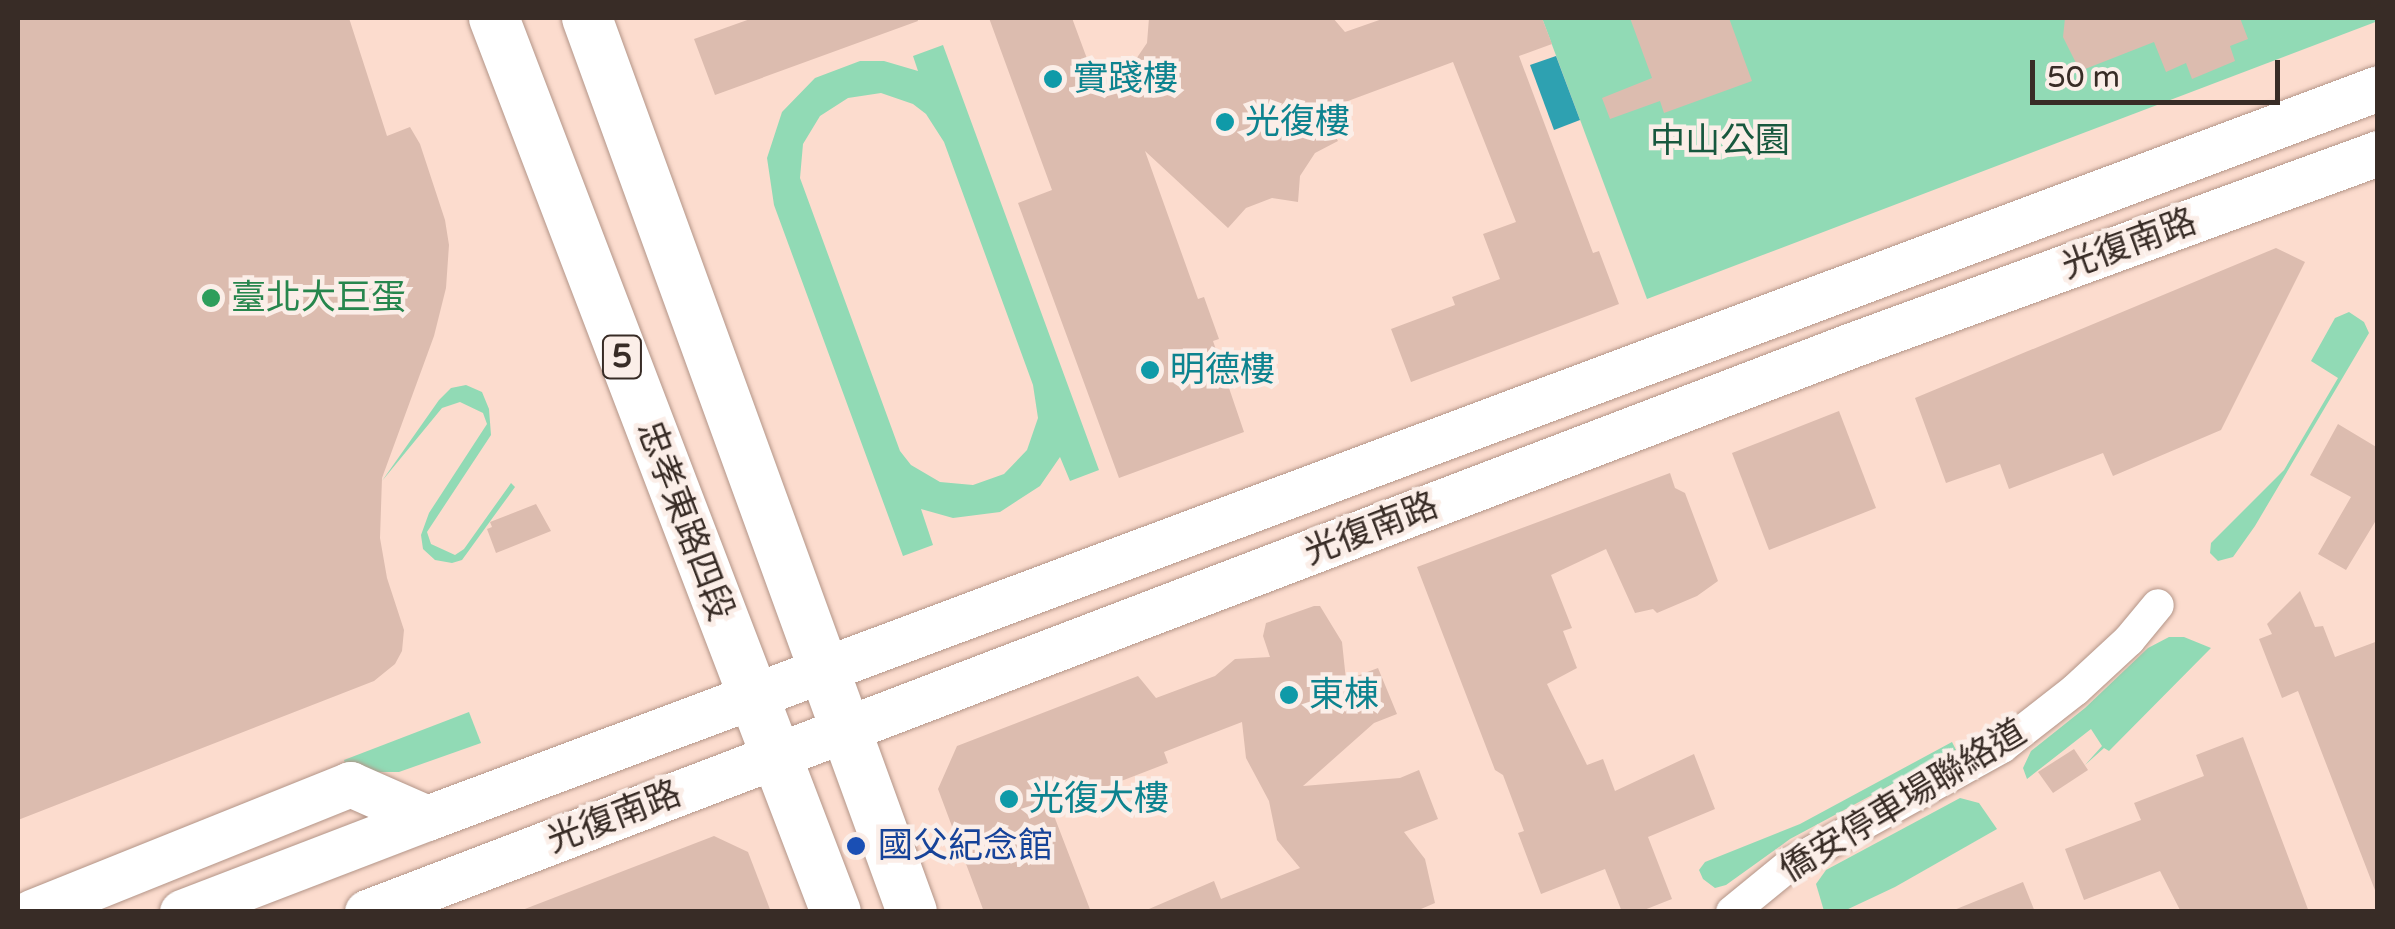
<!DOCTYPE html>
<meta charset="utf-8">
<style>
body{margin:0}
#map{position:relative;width:2395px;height:929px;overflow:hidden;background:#fcdcce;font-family:"Varela Round","Noto Sans TC",sans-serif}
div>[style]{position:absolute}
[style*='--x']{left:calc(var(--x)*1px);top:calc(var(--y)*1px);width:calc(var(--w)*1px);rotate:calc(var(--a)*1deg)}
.green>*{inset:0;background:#91dab5}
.water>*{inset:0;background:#2ea1b1}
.building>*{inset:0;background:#dcbcaf}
.roads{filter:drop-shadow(0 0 2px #b39588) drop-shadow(0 0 2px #b39588)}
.minor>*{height:32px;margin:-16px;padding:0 16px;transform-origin:16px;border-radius:16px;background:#fff}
.secondary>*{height:45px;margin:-22.5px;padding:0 22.5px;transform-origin:22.5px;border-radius:22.5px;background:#fff}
.primary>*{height:50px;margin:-25px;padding:0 25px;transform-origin:25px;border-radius:25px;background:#fff}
.dots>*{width:28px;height:28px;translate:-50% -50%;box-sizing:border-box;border:5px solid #fbeee8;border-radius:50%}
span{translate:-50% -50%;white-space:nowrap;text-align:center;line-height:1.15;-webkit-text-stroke:9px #fbeee8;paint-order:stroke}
.shield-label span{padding:2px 8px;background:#fbeee8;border:2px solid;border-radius:8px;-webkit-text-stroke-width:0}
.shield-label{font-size:32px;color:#382c26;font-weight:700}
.culture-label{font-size:35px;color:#0d838f}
.left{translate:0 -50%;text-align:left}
.park-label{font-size:35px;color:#18583e}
.street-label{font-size:35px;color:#382c26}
.leisure-label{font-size:35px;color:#27864d}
.transit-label{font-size:35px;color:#164399}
.frame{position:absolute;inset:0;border:20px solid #382c26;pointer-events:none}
.scale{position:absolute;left:2030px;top:60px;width:250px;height:45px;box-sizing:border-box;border:5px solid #382c26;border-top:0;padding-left:12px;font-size:30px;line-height:35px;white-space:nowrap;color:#382c26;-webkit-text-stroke:8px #fbeee8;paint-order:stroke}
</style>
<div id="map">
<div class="green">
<i style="clip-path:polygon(1542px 18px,2377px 18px,2378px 21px,1647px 299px)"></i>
<i style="clip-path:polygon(evenodd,943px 45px,1099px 470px,1070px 481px,1060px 457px,1040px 486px,1000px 512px,953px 518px,921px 509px,933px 545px,903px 556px,774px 205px,767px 158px,782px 112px,815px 78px,860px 61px,884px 61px,918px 71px,913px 56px,943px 45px,881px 93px,913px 104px,926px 114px,944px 142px,1033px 385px,1038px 418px,1027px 450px,1004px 474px,973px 485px,940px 482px,911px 465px,900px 451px,800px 178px,803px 144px,820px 116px,848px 98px,881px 93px)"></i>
<i style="clip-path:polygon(2349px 312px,2364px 322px,2369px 333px,2255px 526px,2233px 557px,2218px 561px,2210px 553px,2211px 543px,2284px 470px,2338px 378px,2311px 361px,2335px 318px)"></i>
<i style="clip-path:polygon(466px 385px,482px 392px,489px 409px,491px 435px,427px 532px,431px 544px,455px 555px,464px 549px,511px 483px,515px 487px,462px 560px,452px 563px,435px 560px,423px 549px,421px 535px,429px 513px,487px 424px,483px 413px,460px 402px,442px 408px,382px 481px,439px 400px,451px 388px)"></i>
<i style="clip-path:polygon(2169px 637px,2184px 637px,2211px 648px,2109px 751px,2104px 748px,2085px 765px,2102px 746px,2091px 729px,2027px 779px,2023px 768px,2031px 751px,2085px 708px,2148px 648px)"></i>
<i style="clip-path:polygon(469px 712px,481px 743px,399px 772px,348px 772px,344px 760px)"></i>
<i style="clip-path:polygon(1952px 742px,1956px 750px,1790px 839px,1726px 885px,1715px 888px,1703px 879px,1699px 870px,1705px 862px,1800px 824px)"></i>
<i style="clip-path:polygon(1960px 798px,1979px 803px,1997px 829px,1895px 887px,1844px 911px,1824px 911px,1816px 884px,1826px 870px)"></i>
</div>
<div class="water">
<i style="clip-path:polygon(1556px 56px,1580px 120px,1554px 130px,1530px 65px)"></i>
</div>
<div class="building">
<i style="clip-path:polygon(18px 18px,349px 18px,387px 136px,410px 127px,420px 144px,445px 220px,449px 245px,446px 288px,434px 336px,382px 478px,380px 538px,387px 578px,404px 630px,402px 651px,395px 664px,374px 681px,18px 820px)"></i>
<i style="clip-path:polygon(753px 18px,917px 18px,918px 21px,715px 95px,694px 39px)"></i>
<i style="clip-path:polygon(989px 18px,1072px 18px,1096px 83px,1132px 65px,1147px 43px,1149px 18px,1333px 18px,1345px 32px,1385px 18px,1542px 18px,1552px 44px,1519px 56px,1593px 253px,1599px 251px,1619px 304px,1411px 382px,1391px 329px,1455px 305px,1452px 297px,1500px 279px,1483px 234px,1516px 222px,1453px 62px,1321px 111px,1338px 141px,1315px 153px,1300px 176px,1298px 202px,1272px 198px,1246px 208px,1228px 228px,1145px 151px,1198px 299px,1204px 297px,1219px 339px,1213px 341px,1244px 432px,1119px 478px,1018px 203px,1052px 190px)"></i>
<i style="clip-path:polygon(1630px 18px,1729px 18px,1752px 81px,1664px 113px,1660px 101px,1610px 119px,1602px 98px,1652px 78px)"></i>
<i style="clip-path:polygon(2065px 18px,2240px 18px,2248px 39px,2230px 46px,2235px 61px,2192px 79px,2186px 63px,2166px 72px,2154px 42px,2080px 71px,2063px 37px)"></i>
<i style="clip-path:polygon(2276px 248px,2305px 262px,2221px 430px,2113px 476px,2103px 453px,2009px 489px,2000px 464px,1946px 483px,1915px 398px)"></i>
<i style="clip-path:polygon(1839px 411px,1876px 508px,1769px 550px,1732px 453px)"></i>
<i style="clip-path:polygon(2338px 424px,2378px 448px,2378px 517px,2346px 570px,2318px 554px,2351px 497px,2310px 475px)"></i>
<i style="clip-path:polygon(1670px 473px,1675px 488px,1685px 493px,1718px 581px,1697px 596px,1657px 613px,1653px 609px,1635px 613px,1606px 549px,1551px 575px,1572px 628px,1563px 631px,1577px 668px,1547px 684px,1587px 765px,1603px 759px,1615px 791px,1694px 754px,1715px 809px,1648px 837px,1672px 899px,1639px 912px,1622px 912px,1605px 869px,1541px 894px,1518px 833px,1524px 831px,1503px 775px,1495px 770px,1417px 567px)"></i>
<i style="clip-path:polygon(536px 504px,551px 531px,496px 553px,487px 529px,492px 527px,490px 522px)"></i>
<i style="clip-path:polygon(2300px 591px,2315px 627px,2323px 626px,2335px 657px,2378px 641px,2378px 898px,2298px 691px,2282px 698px,2259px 639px,2272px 634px,2267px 624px)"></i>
<i style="clip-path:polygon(1314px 606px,1320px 606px,1342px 642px,1346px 680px,1378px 668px,1397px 714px,1374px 723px,1303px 786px,1400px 778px,1419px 770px,1438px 819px,1404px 832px,1425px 859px,1435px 903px,1414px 912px,1142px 912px,1214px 881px,1221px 899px,1300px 868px,1277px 840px,1269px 801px,1246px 758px,1242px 722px,1164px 752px,1168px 763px,1051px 808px,1091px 912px,984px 912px,938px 789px,957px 746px,1138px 676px,1156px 698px,1215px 676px,1235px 659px,1270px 657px,1263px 636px,1266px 623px)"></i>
<i style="clip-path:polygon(2243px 737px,2309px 912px,2181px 912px,2160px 871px,2084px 900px,2065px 849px,2141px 820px,2134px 803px,2204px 776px,2196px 755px)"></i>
<i style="clip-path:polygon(2074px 749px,2088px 770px,2053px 793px,2038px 772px)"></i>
<i style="clip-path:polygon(714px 836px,748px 852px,771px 912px,517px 912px)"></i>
<i style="clip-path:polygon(2023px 882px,2035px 912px,1954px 912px,1954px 910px)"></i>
</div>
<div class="roads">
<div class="minor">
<i style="--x:1732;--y:912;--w:77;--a:-39.2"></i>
<i style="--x:1792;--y:863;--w:240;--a:-28.9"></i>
<i style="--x:2002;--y:747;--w:93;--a:-38"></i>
<i style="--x:2075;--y:690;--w:74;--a:-42.8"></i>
<i style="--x:2129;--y:640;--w:45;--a:-50.4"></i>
</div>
<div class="secondary">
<i style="--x:32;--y:912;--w:343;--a:-21.9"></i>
<i style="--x:350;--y:784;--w:84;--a:23.8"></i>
<i style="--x:427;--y:818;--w:2083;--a:-20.51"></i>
<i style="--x:182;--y:912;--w:262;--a:-21"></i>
<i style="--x:367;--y:912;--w:1586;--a:-20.9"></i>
<i style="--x:1849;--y:346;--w:563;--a:-20.04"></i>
</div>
<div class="primary">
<i style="--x:494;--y:18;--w:957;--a:69.07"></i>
<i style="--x:587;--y:18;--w:951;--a:70.02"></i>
</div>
</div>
<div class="dots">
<i style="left:1053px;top:79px;background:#0f9aa8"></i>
<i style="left:1225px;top:122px;background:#0f9aa8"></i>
<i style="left:211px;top:298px;background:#2e9e5b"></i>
<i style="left:1150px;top:370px;background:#0f9aa8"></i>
<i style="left:1289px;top:695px;background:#0f9aa8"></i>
<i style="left:1009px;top:799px;background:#0f9aa8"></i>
<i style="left:856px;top:846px;background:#1a4fb4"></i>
</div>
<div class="shield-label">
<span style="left:622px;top:357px">5</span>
</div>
<div class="culture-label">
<span class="left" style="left:1073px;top:79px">實踐樓</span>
<span class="left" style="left:1245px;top:122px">光復樓</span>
<span class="left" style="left:1170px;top:370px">明德樓</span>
<span class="left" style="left:1309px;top:695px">東棟</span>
<span class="left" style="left:1029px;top:799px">光復大樓</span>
</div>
<div class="park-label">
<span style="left:1720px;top:141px">中山公園</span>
</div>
<div class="street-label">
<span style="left:2129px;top:244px;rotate:-20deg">光復南路</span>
<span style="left:685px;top:521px;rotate:69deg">忠孝東路四段</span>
<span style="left:1371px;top:529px;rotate:-21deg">光復南路</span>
<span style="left:1903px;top:801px;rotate:-31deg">僑安停車場聯絡道</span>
<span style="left:614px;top:817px;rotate:-21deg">光復南路</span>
</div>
<div class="leisure-label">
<span class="left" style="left:231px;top:298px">臺北大巨蛋</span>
</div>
<div class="transit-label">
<span class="left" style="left:878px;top:846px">國父紀念館</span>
</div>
<div class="frame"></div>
<div class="scale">50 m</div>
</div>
